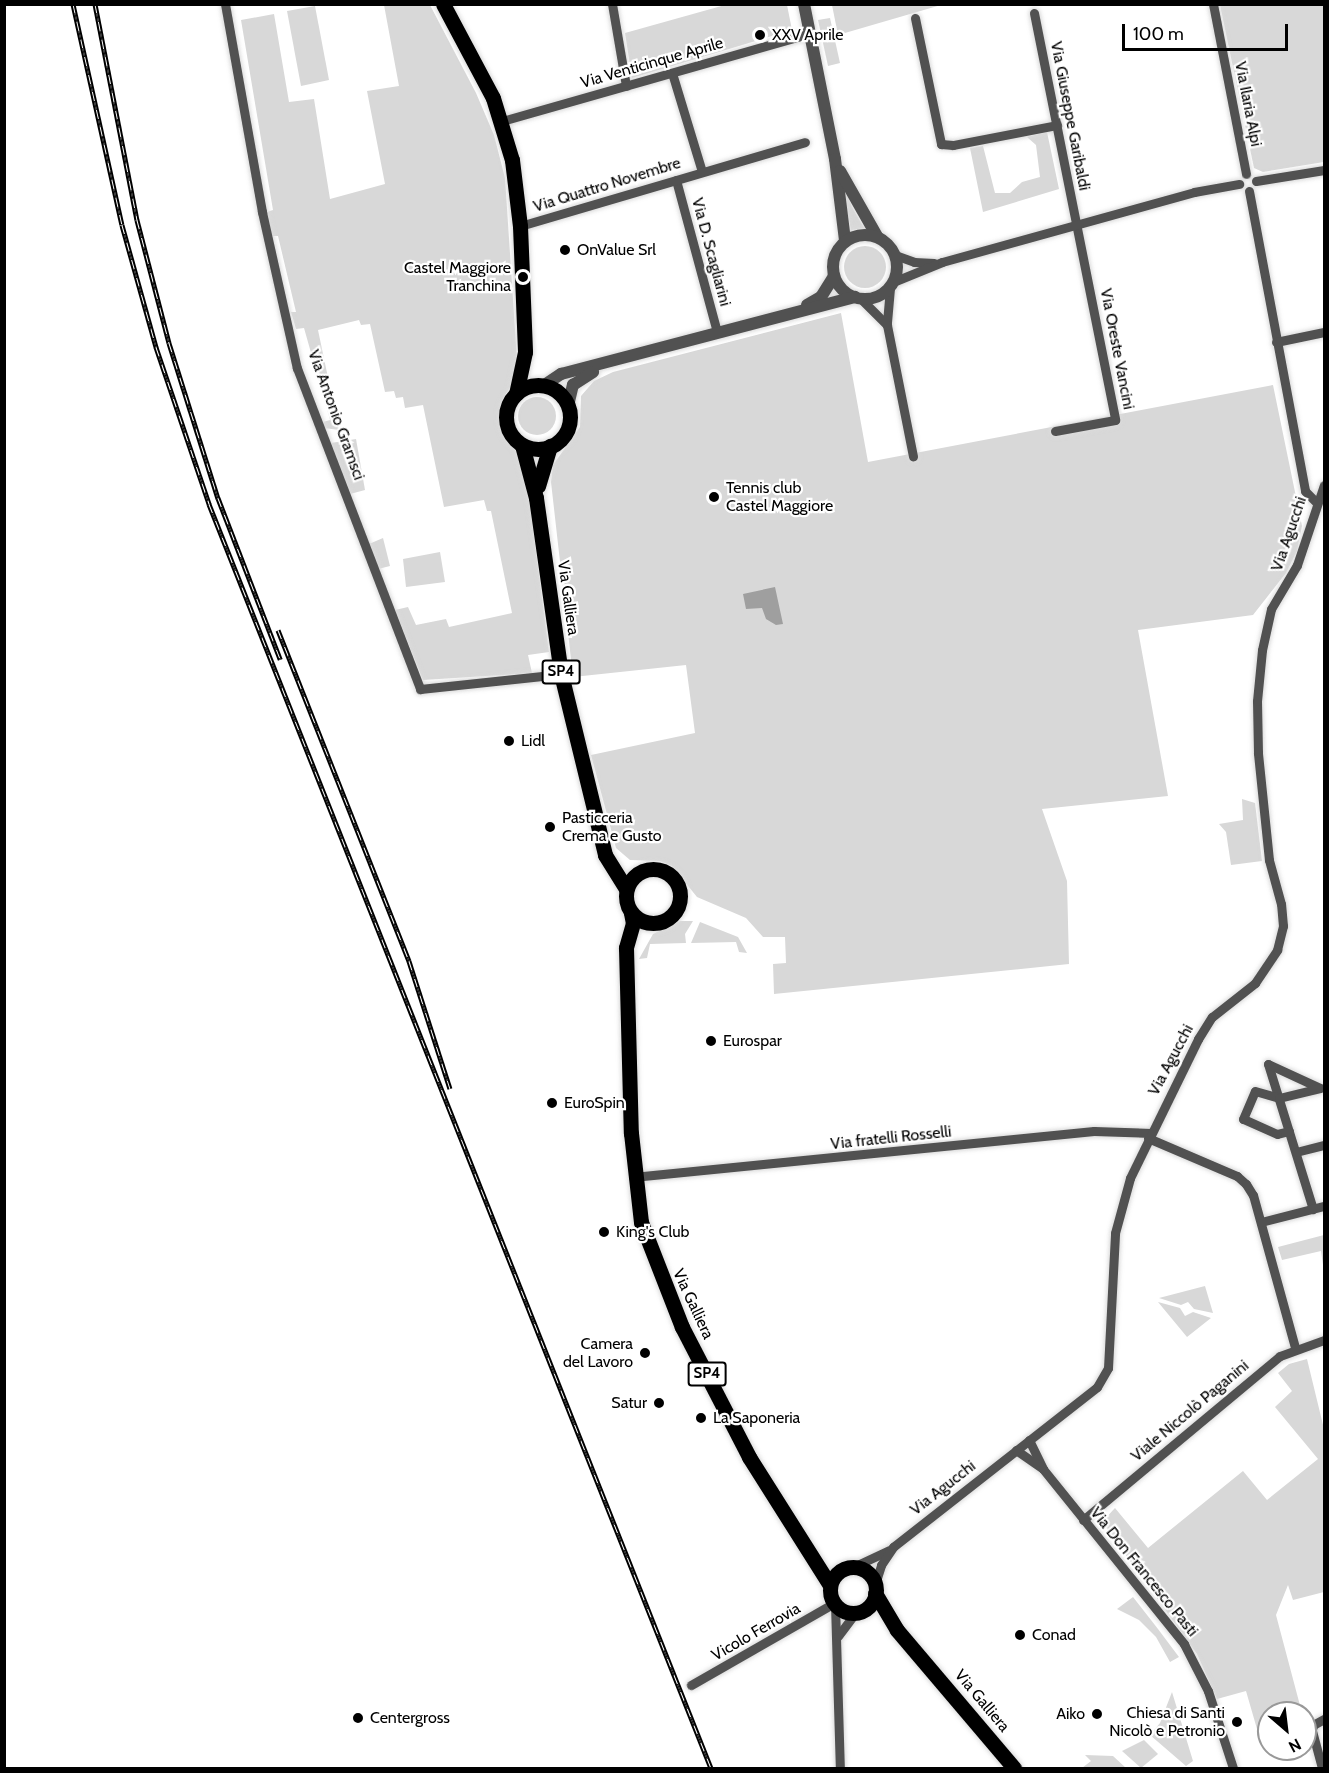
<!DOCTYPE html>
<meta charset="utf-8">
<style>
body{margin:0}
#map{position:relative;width:1329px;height:1773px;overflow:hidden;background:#fff;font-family:Cabin,sans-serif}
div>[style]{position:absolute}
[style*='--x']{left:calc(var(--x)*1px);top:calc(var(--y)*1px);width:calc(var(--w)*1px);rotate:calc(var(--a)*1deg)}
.green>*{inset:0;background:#d8d8d8}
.round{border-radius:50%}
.water>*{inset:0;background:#9f9f9f}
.roads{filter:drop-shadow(0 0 2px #dbdbdb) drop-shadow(0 0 2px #dbdbdb)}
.minor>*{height:9px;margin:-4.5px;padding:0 4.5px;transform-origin:4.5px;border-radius:4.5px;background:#515151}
.tertiary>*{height:12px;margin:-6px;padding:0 6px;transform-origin:6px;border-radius:6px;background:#515151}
.tertiary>.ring{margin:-6px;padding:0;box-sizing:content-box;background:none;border:12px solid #515151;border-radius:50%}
.primary>*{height:15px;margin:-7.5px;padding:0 7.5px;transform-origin:7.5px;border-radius:7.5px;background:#000}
.primary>.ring{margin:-7.5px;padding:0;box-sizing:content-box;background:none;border:15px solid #000;border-radius:50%}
.rail>*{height:5px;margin-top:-2.5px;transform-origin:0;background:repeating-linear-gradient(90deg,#fff 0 9px,#000 0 18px);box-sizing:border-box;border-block:2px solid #000}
.dots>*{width:16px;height:16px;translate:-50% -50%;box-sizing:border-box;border:3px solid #fff;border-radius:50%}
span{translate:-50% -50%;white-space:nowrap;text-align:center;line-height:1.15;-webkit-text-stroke:4.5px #fff;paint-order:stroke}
.shield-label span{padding:2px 4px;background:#fff;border:2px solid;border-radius:4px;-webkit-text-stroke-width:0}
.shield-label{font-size:15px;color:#000;font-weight:700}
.poi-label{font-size:16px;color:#000}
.left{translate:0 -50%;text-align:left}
.right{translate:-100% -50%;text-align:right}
.street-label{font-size:16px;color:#000}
.frame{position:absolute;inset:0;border:6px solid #000;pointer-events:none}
.north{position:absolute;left:1257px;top:1701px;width:60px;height:60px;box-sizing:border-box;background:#fff;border:2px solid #999;border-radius:50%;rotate:152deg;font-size:16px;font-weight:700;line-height:24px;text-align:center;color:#000}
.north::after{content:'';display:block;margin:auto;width:21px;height:27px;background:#000;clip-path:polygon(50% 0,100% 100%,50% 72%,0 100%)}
.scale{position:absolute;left:1122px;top:24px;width:166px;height:27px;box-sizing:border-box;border:3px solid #000;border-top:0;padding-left:8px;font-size:18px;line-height:21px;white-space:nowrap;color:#000;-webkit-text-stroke:4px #fff;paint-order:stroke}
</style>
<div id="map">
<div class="green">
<i style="clip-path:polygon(384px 5px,430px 5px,476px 93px,494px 135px,505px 178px,518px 375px,502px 400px,499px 422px,504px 435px,521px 456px,530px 506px,549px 652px,528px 655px,532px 673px,423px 680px,395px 610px,408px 607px,416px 625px,446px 619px,449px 627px,512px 613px,491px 511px,487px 511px,484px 500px,444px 507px,423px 405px,405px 408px,403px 397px,396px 398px,394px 391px,385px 392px,370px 324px,361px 325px,359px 320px,318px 330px,339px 430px,324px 428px,323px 422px,330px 420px,304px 328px,296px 329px,291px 312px,296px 312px,278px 236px,272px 236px,267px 212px,273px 210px,241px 20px,274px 14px,289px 102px,314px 99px,330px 199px,385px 184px,367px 91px,399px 86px)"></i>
<i style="clip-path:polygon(725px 5px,787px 5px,792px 30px,632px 78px,625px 33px)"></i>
<i style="clip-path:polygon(832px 5px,832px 4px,941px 5px,838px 35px)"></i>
<i style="clip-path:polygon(1220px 5px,1324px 5px,1324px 162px,1263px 172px,1254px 168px)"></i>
<i style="clip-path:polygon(315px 6px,329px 80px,301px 86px,287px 11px)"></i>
<i style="clip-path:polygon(830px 18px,840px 63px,828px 66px,818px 20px)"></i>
<i style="clip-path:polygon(1047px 132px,1059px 189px,983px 212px,970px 148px,983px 146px,995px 193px,1010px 193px,1022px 182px,1040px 177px,1036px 145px,1027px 137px)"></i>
<i style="clip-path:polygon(841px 181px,852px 207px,864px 228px,851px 230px)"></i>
<i class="round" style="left:844px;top:246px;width:42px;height:42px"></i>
<i style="clip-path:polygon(841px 313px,868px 462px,1273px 385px,1302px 526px,1297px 551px,1286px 573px,1253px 615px,1138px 630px,1168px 796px,1042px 809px,1067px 881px,1069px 964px,774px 994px,773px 964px,786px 963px,785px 937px,763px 937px,746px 918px,697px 897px,672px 866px,660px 861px,630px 860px,616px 848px,591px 755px,695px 733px,686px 665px,573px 677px,551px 482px,553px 465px,580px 427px,581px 396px,594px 381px,613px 372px)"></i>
<i class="round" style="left:518px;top:397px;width:38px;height:38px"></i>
<i style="clip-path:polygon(356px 439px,365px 490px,350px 494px,331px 443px)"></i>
<i style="clip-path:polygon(383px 538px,390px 566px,378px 569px,369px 544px)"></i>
<i style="clip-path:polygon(440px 552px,445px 582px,406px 587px,403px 559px)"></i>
<i style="clip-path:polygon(1242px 799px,1255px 803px,1262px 861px,1231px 865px,1226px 832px,1219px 824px,1243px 820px)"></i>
<i style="clip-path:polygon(680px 921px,693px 921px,685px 934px,686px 943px,650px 944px,647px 958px,639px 959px,653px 934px)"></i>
<i style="clip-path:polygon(700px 922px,738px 937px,747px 953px,739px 952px,736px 942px,691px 943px)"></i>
<i style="clip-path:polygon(1324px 1235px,1324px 1272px,1321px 1251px,1282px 1260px,1278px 1247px)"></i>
<i style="clip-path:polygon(1205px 1286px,1213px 1313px,1194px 1309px,1188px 1302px,1181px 1305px,1159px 1298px)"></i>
<i style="clip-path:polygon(1158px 1302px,1180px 1308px,1185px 1316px,1193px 1312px,1211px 1318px,1187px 1337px)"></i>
<i style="clip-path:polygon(1307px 1359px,1324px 1429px,1324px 1592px,1293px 1600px,1288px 1585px,1276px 1615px,1302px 1713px,1269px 1713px,1269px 1725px,1257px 1729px,1246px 1691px,1217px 1699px,1197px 1654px,1102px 1522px,1115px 1508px,1148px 1548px,1243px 1471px,1267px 1500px,1318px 1459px,1275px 1407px,1292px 1391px,1278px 1373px,1289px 1364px)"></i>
<i style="clip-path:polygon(1133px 1597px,1158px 1629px,1179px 1657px,1170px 1662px,1156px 1637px,1139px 1620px,1117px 1609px)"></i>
<i style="clip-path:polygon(1172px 1692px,1193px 1761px,1186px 1766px,1150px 1735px,1160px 1723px)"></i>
<i style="clip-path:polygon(1144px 1740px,1158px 1754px,1141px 1768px,1122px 1751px)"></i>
<i style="clip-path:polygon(1085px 1755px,1113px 1756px,1126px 1768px,1082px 1768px,1091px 1761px)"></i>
</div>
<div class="water">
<i style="clip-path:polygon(775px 587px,783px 624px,776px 625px,766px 619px,762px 608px,746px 609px,743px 594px)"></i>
</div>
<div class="roads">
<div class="minor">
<i style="--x:225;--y:4;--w:211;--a:79.9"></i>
<i style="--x:262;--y:212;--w:160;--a:77.4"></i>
<i style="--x:297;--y:368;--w:344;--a:69"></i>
<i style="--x:420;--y:689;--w:142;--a:-6.1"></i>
<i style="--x:612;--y:4;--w:83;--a:80.3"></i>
<i style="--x:1213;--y:4;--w:173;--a:79"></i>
<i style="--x:1034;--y:13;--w:415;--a:78.7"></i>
<i style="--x:1115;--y:420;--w:61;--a:169.6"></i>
<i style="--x:915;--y:18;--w:129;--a:78.3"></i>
<i style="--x:941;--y:144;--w:12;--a:5"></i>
<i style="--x:953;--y:145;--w:106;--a:-10.9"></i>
<i style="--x:672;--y:73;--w:103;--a:73.1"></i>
<i style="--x:502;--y:121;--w:320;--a:-15.9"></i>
<i style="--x:676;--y:180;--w:157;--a:74.9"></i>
<i style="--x:1256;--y:181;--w:69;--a:-9.2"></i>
<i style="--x:1249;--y:191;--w:305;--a:79.4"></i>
<i style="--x:1305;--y:491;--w:16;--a:45"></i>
<i style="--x:520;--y:226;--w:297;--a:-16.4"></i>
<i style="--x:895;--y:255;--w:20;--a:20"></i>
<i style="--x:914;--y:262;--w:20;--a:3"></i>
<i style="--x:893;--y:282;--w:53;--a:-22.2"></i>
<i style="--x:942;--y:262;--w:262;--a:-15.5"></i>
<i style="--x:1194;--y:192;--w:46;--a:-10.1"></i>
<i style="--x:890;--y:288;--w:37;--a:95"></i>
<i style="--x:887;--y:325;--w:134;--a:78.8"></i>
<i style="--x:861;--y:299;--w:37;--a:45"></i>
<i style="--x:1276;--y:342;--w:49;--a:-11.8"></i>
<i style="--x:1268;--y:1064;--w:152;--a:72.8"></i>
<i style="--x:1268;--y:1064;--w:57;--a:24.8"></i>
<i style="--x:1289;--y:1131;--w:12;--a:166"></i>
<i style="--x:1277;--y:1134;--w:37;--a:-156"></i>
<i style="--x:1243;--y:1119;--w:30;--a:-67"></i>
<i style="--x:1255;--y:1091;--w:25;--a:16"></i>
<i style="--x:1279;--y:1098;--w:42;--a:-13.7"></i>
<i style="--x:1148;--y:1138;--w:97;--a:23.1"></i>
<i style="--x:1237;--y:1176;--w:12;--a:42"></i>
<i style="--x:1246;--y:1184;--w:13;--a:58"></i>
<i style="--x:1253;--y:1195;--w:159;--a:74.6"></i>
<i style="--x:1296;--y:1152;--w:29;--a:-14"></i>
<i style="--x:633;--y:1177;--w:463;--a:-5.7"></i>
<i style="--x:1094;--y:1131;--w:57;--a:2"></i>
<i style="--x:1261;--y:1222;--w:65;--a:-14.3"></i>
<i style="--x:1029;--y:1440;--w:32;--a:64"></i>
<i style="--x:1016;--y:1450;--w:33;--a:35"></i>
<i style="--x:1043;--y:1469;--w:225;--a:51.1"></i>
<i style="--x:1184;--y:1644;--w:53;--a:62.9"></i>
<i style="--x:1208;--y:1691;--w:81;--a:72"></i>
<i style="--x:1083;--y:1520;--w:256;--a:-39.8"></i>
<i style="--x:1280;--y:1356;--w:47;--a:-20"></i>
<i style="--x:853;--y:1567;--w:40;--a:-25"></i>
<i style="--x:875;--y:1584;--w:20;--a:-72"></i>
<i style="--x:881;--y:1565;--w:22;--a:-56"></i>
<i style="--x:893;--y:1547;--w:259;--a:-38.1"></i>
<i style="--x:1097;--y:1387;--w:22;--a:-60"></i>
<i style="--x:1108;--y:1368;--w:135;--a:-87"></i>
<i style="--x:1115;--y:1233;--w:57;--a:-74.7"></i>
<i style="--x:1130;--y:1178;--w:155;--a:-63.9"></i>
<i style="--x:1198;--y:1039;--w:26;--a:-58"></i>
<i style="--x:1212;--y:1017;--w:55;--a:-38.3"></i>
<i style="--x:1255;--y:983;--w:40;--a:-56"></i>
<i style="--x:1277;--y:950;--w:25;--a:-76"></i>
<i style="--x:1283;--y:926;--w:22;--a:-95"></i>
<i style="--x:1281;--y:904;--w:46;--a:-105.3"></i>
<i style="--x:1269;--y:860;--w:108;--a:-95.9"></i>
<i style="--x:1258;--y:753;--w:52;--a:-91.1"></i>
<i style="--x:1257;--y:701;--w:51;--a:-84.4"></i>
<i style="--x:1262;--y:650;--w:42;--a:-77.6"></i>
<i style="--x:1271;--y:609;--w:51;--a:-59.4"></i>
<i style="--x:1297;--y:565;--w:84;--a:-71.4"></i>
<i style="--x:835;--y:1604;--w:164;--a:88.3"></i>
<i style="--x:838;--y:1636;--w:30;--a:-53"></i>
<i style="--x:691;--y:1685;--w:165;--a:-29.8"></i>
<i style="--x:1322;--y:1768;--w:39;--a:-105"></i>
<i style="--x:1312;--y:1730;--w:5;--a:-79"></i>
<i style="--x:1313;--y:1725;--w:13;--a:-29"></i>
</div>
<div class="tertiary">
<i style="--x:804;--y:4;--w:158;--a:78.7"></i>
<i style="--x:835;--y:159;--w:83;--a:83"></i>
<i style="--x:840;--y:171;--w:75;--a:60.4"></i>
<i class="ring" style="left:833px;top:235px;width:52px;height:52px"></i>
<i style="--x:807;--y:305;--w:16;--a:-30"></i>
<i style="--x:821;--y:297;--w:25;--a:-58"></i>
<i style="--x:543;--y:386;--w:22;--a:-34"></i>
<i style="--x:561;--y:374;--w:304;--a:-14.7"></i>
<i style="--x:568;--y:406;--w:22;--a:-77"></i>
<i style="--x:573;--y:385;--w:24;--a:-33"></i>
</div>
<div class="primary">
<i style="--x:443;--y:4;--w:106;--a:62"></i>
<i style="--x:493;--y:98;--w:65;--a:73"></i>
<i style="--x:512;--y:160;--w:66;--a:83.1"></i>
<i style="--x:520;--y:226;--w:126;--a:87.7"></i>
<i style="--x:525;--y:352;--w:43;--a:102.1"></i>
<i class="ring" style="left:506px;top:385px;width:49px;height:49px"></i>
<i style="--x:522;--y:445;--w:55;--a:75.2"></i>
<i style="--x:536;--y:498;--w:178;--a:81.9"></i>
<i style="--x:561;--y:674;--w:186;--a:76.3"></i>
<i style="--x:605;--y:855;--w:40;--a:58"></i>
<i style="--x:538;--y:486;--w:42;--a:-73.3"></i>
<i class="ring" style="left:626px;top:869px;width:39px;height:39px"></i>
<i style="--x:631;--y:913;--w:10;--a:79"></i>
<i style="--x:633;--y:923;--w:26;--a:106"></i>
<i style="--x:626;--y:948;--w:185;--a:88.5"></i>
<i style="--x:631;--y:1133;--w:90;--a:83.6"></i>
<i style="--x:641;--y:1222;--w:113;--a:68.7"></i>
<i style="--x:682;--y:1327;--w:146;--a:62.7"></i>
<i style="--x:749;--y:1457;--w:151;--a:57.7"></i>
<i class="ring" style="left:830px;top:1567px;width:31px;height:31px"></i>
<i style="--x:875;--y:1593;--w:43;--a:59.3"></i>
<i style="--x:897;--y:1630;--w:181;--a:49.7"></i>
</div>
</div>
<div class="rail">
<i style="--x:73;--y:4;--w:226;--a:77.5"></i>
<i style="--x:122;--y:225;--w:127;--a:74.4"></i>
<i style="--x:156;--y:347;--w:166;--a:71.3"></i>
<i style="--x:209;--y:504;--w:1360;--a:68.34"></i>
<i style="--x:95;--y:4;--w:220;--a:79"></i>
<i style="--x:137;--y:220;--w:127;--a:75.4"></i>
<i style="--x:169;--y:343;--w:163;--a:72.5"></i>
<i style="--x:218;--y:498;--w:173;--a:68.9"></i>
<i style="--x:278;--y:630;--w:356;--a:68.4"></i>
<i style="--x:409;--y:961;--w:134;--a:72.2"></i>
</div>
<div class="dots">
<i style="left:760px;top:35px;background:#000"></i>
<i style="left:565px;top:250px;background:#000"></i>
<i style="left:523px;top:277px;background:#000"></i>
<i style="left:714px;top:497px;background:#000"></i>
<i style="left:509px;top:741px;background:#000"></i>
<i style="left:550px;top:827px;background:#000"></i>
<i style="left:711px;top:1041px;background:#000"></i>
<i style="left:552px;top:1103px;background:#000"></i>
<i style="left:604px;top:1232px;background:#000"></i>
<i style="left:645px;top:1353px;background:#000"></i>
<i style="left:659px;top:1403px;background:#000"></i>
<i style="left:701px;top:1418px;background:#000"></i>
<i style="left:1020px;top:1635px;background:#000"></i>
<i style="left:1097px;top:1714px;background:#000"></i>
<i style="left:358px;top:1718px;background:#000"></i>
<i style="left:1237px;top:1722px;background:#000"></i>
</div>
<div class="shield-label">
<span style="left:561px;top:672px">SP4</span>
<span style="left:707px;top:1374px">SP4</span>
</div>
<div class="poi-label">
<span class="left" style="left:772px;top:35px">XXV Aprile</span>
<span class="left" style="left:577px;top:250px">OnValue Srl</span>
<span class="right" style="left:511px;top:277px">Castel Maggiore<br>Tranchina</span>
<span class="left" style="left:726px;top:497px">Tennis club<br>Castel Maggiore</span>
<span class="left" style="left:521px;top:741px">Lidl</span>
<span class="left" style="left:562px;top:827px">Pasticceria<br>Crema e Gusto</span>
<span class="left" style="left:723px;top:1041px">Eurospar</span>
<span class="left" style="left:564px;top:1103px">EuroSpin</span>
<span class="left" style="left:616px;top:1232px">King's Club</span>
<span class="right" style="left:633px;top:1353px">Camera<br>del Lavoro</span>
<span class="right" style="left:647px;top:1403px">Satur</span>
<span class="left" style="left:713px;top:1418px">La Saponeria</span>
<span class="left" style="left:1032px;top:1635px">Conad</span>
<span class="right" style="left:1225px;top:1722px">Chiesa di Santi<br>Nicolò e Petronio</span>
<span class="right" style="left:1085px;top:1714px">Aiko</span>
<span class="left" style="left:370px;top:1718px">Centergross</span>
</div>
<div class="street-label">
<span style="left:652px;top:63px;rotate:-16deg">Via Venticinque Aprile</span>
<span style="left:1248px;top:104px;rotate:79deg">Via Ilaria Alpi</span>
<span style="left:1070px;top:116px;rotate:79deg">Via Giuseppe Garibaldi</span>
<span style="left:607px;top:185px;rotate:-17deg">Via Quattro Novembre</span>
<span style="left:711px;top:252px;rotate:75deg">Via D. Scagliarini</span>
<span style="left:1117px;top:349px;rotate:79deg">Via Oreste Vancini</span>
<span style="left:336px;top:415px;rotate:70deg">Via Antonio Gramsci</span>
<span style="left:1289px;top:534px;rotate:-71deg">Via Agucchi</span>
<span style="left:568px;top:598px;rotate:82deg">Via Galliera</span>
<span style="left:1171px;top:1060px;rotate:-62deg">Via Agucchi</span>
<span style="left:891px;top:1138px;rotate:-6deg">Via fratelli Rosselli</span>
<span style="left:693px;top:1304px;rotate:65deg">Via Galliera</span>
<span style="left:1190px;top:1411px;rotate:-40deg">Viale Niccolò Paganini</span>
<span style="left:943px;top:1488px;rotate:-38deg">Via Agucchi</span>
<span style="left:1144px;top:1572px;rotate:51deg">Via Don Francesco Pasti</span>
<span style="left:756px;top:1632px;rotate:-30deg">Vicolo Ferrovia</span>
<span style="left:982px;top:1701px;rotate:50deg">Via Galliera</span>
</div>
<div class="frame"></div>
<div class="north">N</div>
<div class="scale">100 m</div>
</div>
